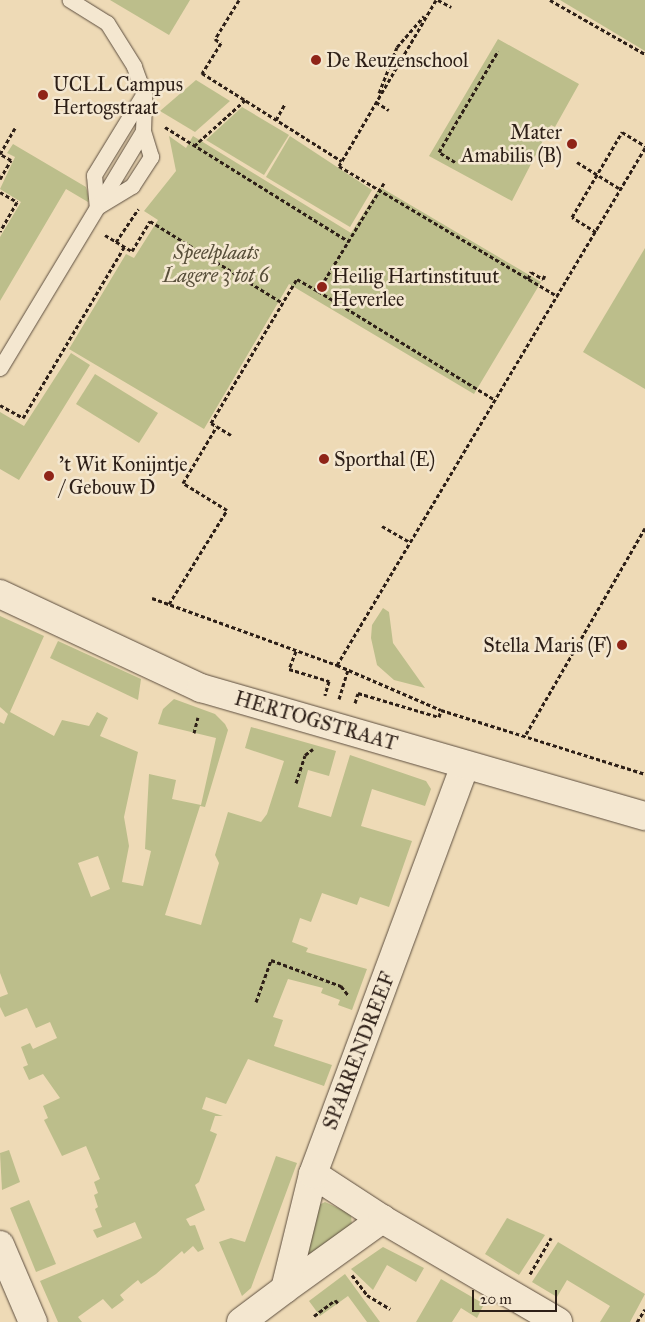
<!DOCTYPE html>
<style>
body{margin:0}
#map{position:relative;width:645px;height:1322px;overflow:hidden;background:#eedab6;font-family:"IM FELL Great Primer",serif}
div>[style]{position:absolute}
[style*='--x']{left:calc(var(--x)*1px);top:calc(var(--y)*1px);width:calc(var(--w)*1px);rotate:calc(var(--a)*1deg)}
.green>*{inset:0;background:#bcbe8b}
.path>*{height:3px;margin-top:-1.5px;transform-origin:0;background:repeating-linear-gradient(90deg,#2d1f17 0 4px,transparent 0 6.5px)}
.roads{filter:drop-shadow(0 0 1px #5d4e3f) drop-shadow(0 0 1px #5d4e3f)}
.lane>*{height:15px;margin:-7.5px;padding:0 7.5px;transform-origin:7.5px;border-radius:7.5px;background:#f4e7d0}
.street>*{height:28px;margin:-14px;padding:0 14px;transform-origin:14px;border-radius:14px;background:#f4e7d0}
.secondary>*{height:28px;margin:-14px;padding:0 14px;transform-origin:14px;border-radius:14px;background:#f4e7d0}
.dots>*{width:14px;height:14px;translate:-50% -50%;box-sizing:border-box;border:2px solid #f4e7d0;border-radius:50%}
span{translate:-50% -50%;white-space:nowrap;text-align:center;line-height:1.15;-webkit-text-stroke:5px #f4e7d0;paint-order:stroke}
.poi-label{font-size:20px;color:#2d1f17}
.left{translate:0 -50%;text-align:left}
.right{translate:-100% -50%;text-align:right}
.park-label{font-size:20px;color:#584f3a;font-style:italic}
.street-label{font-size:20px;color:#2d1f17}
.scale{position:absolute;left:472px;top:1290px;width:85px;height:22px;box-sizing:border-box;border:2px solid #2d1f17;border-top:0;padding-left:6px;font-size:15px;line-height:18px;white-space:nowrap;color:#2d1f17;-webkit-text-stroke:4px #f4e7d0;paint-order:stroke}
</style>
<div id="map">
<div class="green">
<i style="clip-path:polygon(110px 0,190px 0,169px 35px)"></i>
<i style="clip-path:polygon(560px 0,645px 0,645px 51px)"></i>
<i style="clip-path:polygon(498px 39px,579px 84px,555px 127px,551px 125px,512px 201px,429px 156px)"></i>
<i style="clip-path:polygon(196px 80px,230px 101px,195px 132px,160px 111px)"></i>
<i style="clip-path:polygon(242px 107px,289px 135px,264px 175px,206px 140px)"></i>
<i style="clip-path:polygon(169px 136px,186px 148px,193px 136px,351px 233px,380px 187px,541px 282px,474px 394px,289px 284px,204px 429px,69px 349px,126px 254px,134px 258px,158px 220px,144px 211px,176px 171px)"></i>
<i style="clip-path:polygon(290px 136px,372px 190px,350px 227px,266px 177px)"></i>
<i style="clip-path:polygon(13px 144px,86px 187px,89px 198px,88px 202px,66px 189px,0 301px,0 237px,21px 202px,0 189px,15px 157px,7px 153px)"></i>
<i style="clip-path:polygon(645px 248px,645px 389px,583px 352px)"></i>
<i style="clip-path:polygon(71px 353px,90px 365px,19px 480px,0 469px,0 412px,24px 426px)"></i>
<i style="clip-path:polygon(95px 374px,158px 413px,139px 443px,76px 404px)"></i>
<i style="clip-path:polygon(383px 608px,389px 612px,393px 643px,425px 688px,394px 680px,377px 665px,371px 638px,372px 625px)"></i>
<i style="clip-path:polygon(evenodd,0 616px,44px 636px,10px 712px,54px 736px,62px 720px,89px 726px,97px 712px,108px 718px,100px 736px,138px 752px,124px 817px,129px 846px,122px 882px,143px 886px,151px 851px,145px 849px,149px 774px,176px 780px,172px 799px,201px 805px,216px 738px,158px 724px,163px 709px,174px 699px,215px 714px,225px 724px,228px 730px,205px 807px,200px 806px,165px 915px,201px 925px,219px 863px,215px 855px,228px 812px,261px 822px,267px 814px,284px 761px,245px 748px,251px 727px,336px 751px,329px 776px,308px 770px,298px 807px,331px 817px,350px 755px,426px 781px,431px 789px,425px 806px,372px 789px,361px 826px,412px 841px,389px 907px,360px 897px,357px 905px,322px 893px,311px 922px,300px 918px,292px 942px,308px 948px,306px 952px,367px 969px,352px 1010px,338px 1005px,340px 1000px,321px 993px,323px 988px,288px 979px,273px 1017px,283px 1020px,274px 1046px,332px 1065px,324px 1086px,248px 1059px,226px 1104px,206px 1097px,202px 1109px,223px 1116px,215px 1116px,210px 1131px,217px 1134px,199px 1182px,195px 1185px,205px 1210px,186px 1219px,190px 1226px,195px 1225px,204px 1249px,198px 1252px,193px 1246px,184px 1254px,182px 1251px,156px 1274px,141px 1284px,138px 1280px,133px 1284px,120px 1295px,124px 1300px,112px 1309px,103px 1299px,78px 1317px,82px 1322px,58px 1322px,40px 1281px,142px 1238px,135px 1222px,97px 1238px,93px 1230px,102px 1227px,95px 1209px,98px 1207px,94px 1195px,98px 1193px,94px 1182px,100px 1179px,86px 1146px,62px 1156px,44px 1120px,48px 1118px,43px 1106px,60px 1098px,43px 1074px,29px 1080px,23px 1067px,28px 1065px,21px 1047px,30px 1043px,33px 1049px,57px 1038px,50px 1022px,36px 1028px,27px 1008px,5px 1017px,0 1007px,0 997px,8px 994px,0 973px,0 722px,4px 724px,8px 714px,0 707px,0 616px,98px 856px,110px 889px,91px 897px,78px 863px,98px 856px)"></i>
<i style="clip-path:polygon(58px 641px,141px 679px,138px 700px,50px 658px)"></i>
<i style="clip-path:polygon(9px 1150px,20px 1182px,2px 1190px,0 1153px)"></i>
<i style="clip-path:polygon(276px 1156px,297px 1163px,251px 1288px,242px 1296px,219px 1242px,231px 1238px,245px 1242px)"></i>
<i style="clip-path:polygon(29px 1200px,56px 1264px,36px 1272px,10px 1208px)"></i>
<i style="clip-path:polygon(325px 1202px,351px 1214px,352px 1227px,313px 1254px,308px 1253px,305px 1247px,319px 1205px)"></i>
<i style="clip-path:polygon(507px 1218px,545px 1235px,519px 1275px,485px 1254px)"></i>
<i style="clip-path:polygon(558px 1242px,645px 1294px,630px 1322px,600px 1322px,610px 1306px,567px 1280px,557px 1297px,532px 1282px)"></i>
<i style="clip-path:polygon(383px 1247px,424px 1268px,416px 1282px,387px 1265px,373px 1290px,351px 1269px)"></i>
<i style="clip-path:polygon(345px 1274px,380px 1322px,367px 1322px,348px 1296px,320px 1316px,309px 1301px)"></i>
<i style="clip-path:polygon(441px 1279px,484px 1304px,477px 1318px,461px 1308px,452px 1322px,416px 1322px)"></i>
</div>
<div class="path">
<i style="--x:239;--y:0;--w:46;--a:121.6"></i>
<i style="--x:215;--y:39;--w:7;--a:34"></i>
<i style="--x:221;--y:43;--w:36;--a:122"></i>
<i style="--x:202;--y:73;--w:165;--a:32.2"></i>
<i style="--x:436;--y:0;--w:192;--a:120.3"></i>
<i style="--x:339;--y:166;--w:254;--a:30.8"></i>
<i style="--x:438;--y:0;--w:15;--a:28"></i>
<i style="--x:550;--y:0;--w:109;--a:29.6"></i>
<i style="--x:379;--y:93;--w:49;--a:-68.6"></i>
<i style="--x:397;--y:47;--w:41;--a:-48.9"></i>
<i style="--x:376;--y:102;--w:15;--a:32"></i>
<i style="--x:276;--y:120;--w:18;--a:-61"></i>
<i style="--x:165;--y:127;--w:216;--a:31.9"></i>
<i style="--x:194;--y:146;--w:69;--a:-42"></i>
<i style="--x:455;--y:162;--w:19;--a:-148"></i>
<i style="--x:439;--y:152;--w:117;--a:-59.7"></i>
<i style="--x:577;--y:162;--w:51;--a:32.1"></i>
<i style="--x:0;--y:179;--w:22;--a:-60"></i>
<i style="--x:11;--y:160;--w:13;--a:-151"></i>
<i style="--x:0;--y:154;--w:30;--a:-60"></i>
<i style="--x:384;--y:183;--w:127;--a:121.4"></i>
<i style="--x:318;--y:291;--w:208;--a:31.6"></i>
<i style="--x:0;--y:192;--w:20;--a:30"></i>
<i style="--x:17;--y:202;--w:34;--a:120"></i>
<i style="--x:596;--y:232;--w:28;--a:-148"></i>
<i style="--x:572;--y:217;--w:99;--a:-59.5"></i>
<i style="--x:622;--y:132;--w:27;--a:31"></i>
<i style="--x:105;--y:235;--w:31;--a:31"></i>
<i style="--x:132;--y:251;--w:35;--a:-59"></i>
<i style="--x:150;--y:221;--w:156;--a:31.7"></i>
<i style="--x:116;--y:242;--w:40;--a:-56"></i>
<i style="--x:528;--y:279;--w:8;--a:-67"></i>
<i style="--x:531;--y:272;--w:14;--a:30"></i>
<i style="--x:543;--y:279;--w:4;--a:-63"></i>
<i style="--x:0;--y:405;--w:26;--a:29"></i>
<i style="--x:23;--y:418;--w:199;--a:-59.4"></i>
<i style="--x:231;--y:435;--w:23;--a:-149"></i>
<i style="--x:211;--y:423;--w:168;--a:-59.2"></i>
<i style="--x:297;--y:279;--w:24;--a:30"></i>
<i style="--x:382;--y:526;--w:32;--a:30"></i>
<i style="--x:152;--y:598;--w:197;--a:19.9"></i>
<i style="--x:337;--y:665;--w:113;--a:23.4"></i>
<i style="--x:441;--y:710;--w:214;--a:17.4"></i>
<i style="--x:169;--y:604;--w:110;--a:-58.3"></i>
<i style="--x:227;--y:510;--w:52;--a:-148.5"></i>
<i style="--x:183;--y:483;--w:66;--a:-59.2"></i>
<i style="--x:296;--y:651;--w:19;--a:111"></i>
<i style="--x:289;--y:669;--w:42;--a:16.7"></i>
<i style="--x:329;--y:681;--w:15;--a:106"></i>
<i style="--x:337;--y:665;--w:602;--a:-59.22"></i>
<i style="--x:339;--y:699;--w:30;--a:-73"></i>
<i style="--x:355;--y:703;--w:10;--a:-73"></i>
<i style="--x:358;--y:693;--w:84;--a:16.5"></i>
<i style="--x:439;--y:717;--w:7;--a:-74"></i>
<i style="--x:194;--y:733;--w:16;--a:-76"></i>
<i style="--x:526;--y:734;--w:238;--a:-60"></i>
<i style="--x:296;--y:783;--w:29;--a:-72"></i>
<i style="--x:305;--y:755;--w:10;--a:-37"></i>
<i style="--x:256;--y:1002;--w:45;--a:-70.3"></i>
<i style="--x:271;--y:960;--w:75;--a:20.4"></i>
<i style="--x:341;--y:986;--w:11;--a:52"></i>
<i style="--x:530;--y:1274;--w:42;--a:-59.7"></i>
<i style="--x:352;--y:1275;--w:25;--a:53"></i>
<i style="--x:367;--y:1295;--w:27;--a:31"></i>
<i style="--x:314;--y:1316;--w:26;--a:-37"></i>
<i style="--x:335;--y:1300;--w:4;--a:45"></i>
<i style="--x:637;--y:1322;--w:15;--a:-58"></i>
</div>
<div class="roads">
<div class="lane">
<i style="--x:143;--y:95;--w:94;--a:121.5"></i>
<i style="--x:94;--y:175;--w:32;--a:85"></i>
<i style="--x:97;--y:207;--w:41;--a:-31"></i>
<i style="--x:132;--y:186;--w:35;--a:-57"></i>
<i style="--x:151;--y:157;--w:27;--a:-107"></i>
<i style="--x:0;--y:368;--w:277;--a:-58.9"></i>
<i style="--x:143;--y:131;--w:37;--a:-88"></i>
<i style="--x:144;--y:94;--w:30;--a:-110"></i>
<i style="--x:134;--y:66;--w:51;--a:-122.1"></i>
<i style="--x:107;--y:23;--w:44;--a:-148.1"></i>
</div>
<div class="street">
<i style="--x:313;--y:1174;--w:82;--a:33.1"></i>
<i style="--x:0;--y:1245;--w:84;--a:66.8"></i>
<i style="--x:285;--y:1289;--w:120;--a:-35.8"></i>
<i style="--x:382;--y:1219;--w:204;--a:30.3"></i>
<i style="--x:241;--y:1322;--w:55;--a:-36.9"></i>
<i style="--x:285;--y:1289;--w:118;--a:-76.3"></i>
<i style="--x:313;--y:1174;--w:436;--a:-69.6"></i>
</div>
<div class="secondary">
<i style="--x:0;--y:594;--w:222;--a:25.1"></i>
<i style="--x:201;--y:688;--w:462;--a:16.1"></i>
</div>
</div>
<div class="dots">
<i style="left:316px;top:60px;background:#8f2418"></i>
<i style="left:43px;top:95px;background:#8f2418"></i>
<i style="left:572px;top:144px;background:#8f2418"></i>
<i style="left:322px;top:287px;background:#8f2418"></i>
<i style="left:324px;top:459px;background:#8f2418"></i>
<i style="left:49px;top:476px;background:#8f2418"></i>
<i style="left:622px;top:645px;background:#8f2418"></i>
</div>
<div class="poi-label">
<span class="left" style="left:326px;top:60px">De Reuzenschool</span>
<span class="left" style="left:53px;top:96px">UCLL Campus<br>Hertogstraat</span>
<span class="right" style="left:562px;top:144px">Mater<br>Amabilis (B)</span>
<span class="left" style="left:332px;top:288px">Heilig Hartinstituut<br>Heverlee</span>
<span class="left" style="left:334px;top:459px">Sporthal (E)</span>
<span class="left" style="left:59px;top:476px">'t Wit Konijntje<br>/ Gebouw D</span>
<span class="right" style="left:612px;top:645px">Stella Maris (F)</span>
</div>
<div class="park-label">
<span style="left:216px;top:264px">Speelplaats<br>Lagere 3 tot 6</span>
</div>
<div class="street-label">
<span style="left:316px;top:721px;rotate:16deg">HERTOGSTRAAT</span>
<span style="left:359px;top:1051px;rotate:-69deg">SPARRENDREEF</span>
</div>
<div class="scale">20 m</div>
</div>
